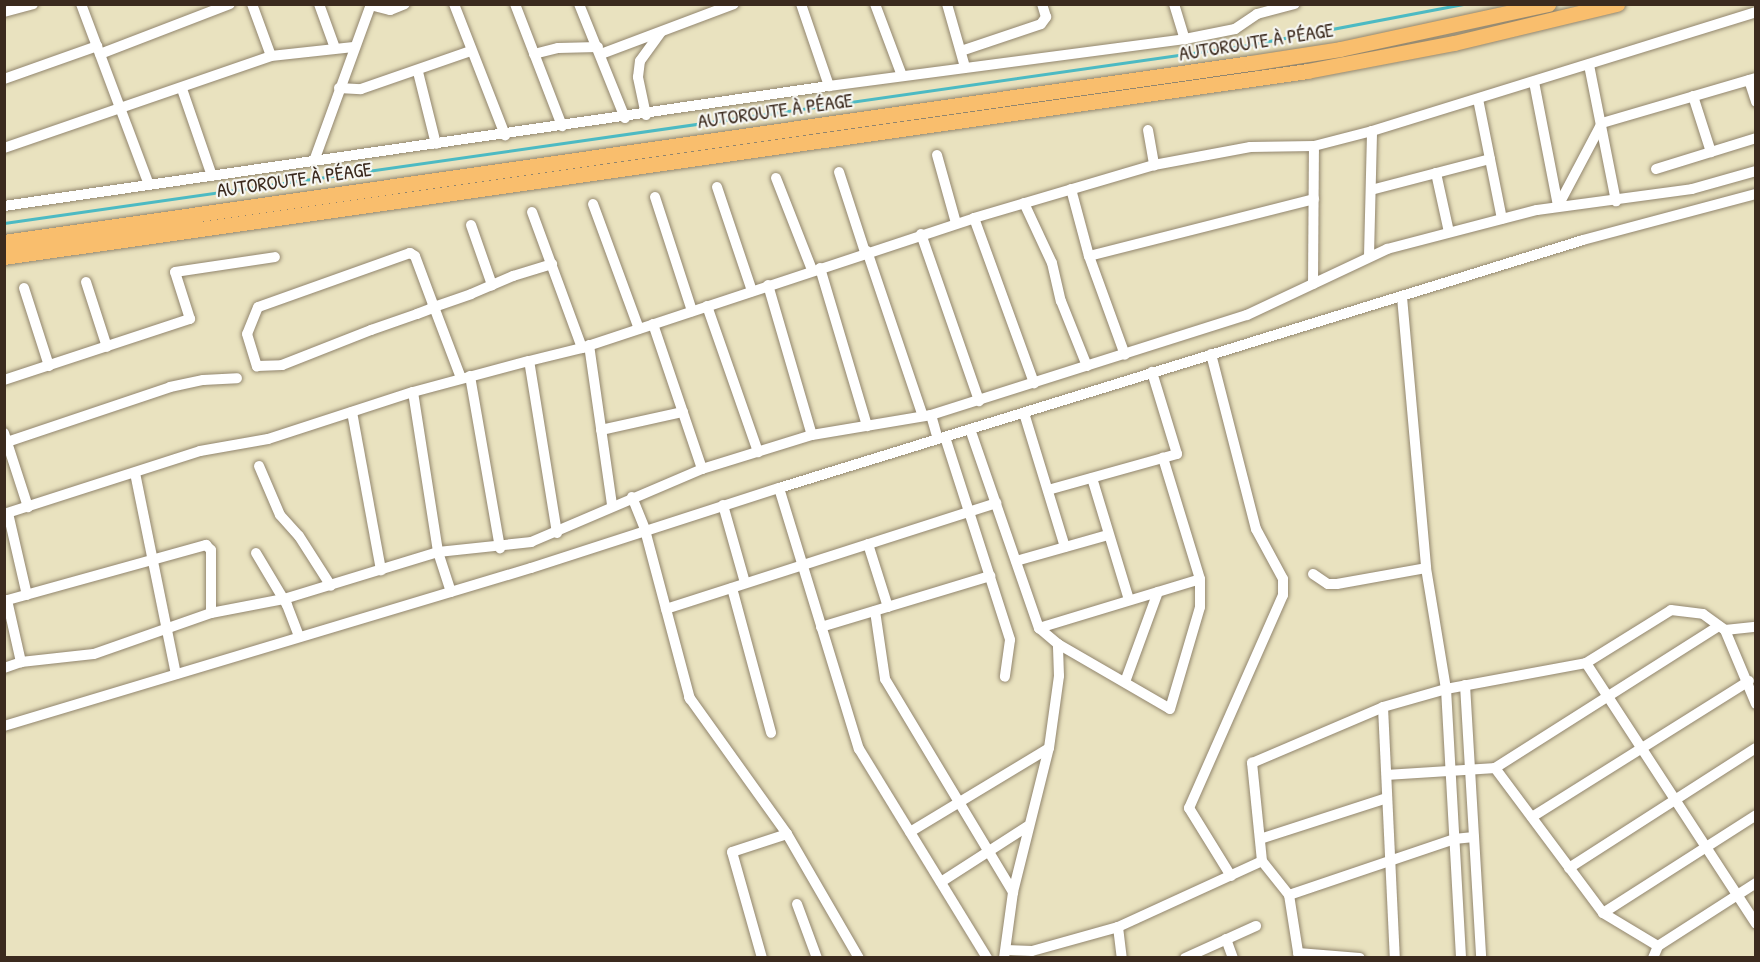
<!DOCTYPE html>
<meta charset="utf-8">
<style>
body{margin:0}
#map{position:relative;width:1760px;height:962px;overflow:hidden;background:#e9e2bf;font-family:"Patrick Hand",sans-serif}
div>[style]{position:absolute}
[style*='--x']{left:calc(var(--x)*1px);top:calc(var(--y)*1px);width:calc(var(--w)*1px);rotate:calc(var(--a)*1deg)}
.stream>*{height:3px;margin:-1.5px;padding:0 1.5px;transform-origin:1.5px;border-radius:1.5px;background:#4cbac3}
.roads{filter:drop-shadow(0 0 2px #92866e) drop-shadow(0 0 2px #92866e)}
.minor>*{height:10px;margin:-5px;padding:0 5px;transform-origin:5px;border-radius:5px;background:#fff}
.highway>*{height:15px;margin:-7.5px;padding:0 7.5px;transform-origin:7.5px;border-radius:7.5px;background:#f9be6d}
span{translate:-50% -50%;white-space:nowrap;text-align:center;line-height:1.15;-webkit-text-stroke:4.5px #f6f6f2;paint-order:stroke}
.street-label{font-size:20px;color:#3b2a1e}
.frame{position:absolute;inset:0;border:6px solid #3b2a1e;pointer-events:none}
</style>
<div id="map">
<div class="stream">
<i style="--x:4;--y:223;--w:1257;--a:-8.14"></i>
<i style="--x:1248;--y:45;--w:219;--a:-10.8"></i>
</div>
<div class="roads">
<div class="minor">
<i style="--x:81;--y:4;--w:193;--a:69.4"></i>
<i style="--x:252;--y:4;--w:55;--a:69.9"></i>
<i style="--x:319;--y:4;--w:47;--a:70"></i>
<i style="--x:454;--y:4;--w:141;--a:68.7"></i>
<i style="--x:515;--y:4;--w:131;--a:68.9"></i>
<i style="--x:579;--y:4;--w:123;--a:68"></i>
<i style="--x:801;--y:4;--w:87;--a:71.1"></i>
<i style="--x:875;--y:4;--w:77;--a:69.4"></i>
<i style="--x:947;--y:4;--w:66;--a:74.1"></i>
<i style="--x:1174;--y:4;--w:37;--a:73"></i>
<i style="--x:370;--y:5;--w:21;--a:14"></i>
<i style="--x:390;--y:10;--w:16;--a:-22"></i>
<i style="--x:4;--y:12;--w:30;--a:-15"></i>
<i style="--x:961;--y:51;--w:84;--a:-18.6"></i>
<i style="--x:1041;--y:24;--w:9;--a:-54"></i>
<i style="--x:1046;--y:17;--w:14;--a:-107"></i>
<i style="--x:100;--y:54;--w:139;--a:-21"></i>
<i style="--x:534;--y:54;--w:25;--a:-14"></i>
<i style="--x:558;--y:48;--w:40;--a:-1.4"></i>
<i style="--x:601;--y:54;--w:142;--a:-20.6"></i>
<i style="--x:1589;--y:65;--w:139;--a:78.8"></i>
<i style="--x:418;--y:72;--w:74;--a:76"></i>
<i style="--x:4;--y:79;--w:99;--a:-19.5"></i>
<i style="--x:1749;--y:80;--w:23;--a:72"></i>
<i style="--x:1534;--y:82;--w:126;--a:79"></i>
<i style="--x:339;--y:88;--w:22;--a:3"></i>
<i style="--x:361;--y:89;--w:116;--a:-19.1"></i>
<i style="--x:182;--y:89;--w:92;--a:71"></i>
<i style="--x:1693;--y:96;--w:59;--a:72.2"></i>
<i style="--x:1478;--y:99;--w:122;--a:78.7"></i>
<i style="--x:646;--y:115;--w:39;--a:-102"></i>
<i style="--x:638;--y:77;--w:16;--a:-83"></i>
<i style="--x:640;--y:61;--w:36;--a:-54"></i>
<i style="--x:1148;--y:130;--w:36;--a:80"></i>
<i style="--x:4;--y:148;--w:282;--a:-19"></i>
<i style="--x:271;--y:56;--w:83;--a:-6.2"></i>
<i style="--x:937;--y:155;--w:71;--a:74.4"></i>
<i style="--x:314;--y:161;--w:167;--a:-70"></i>
<i style="--x:1656;--y:169;--w:105;--a:-17.2"></i>
<i style="--x:839;--y:172;--w:84;--a:72"></i>
<i style="--x:1436;--y:173;--w:60;--a:77.6"></i>
<i style="--x:776;--y:178;--w:99;--a:68.6"></i>
<i style="--x:717;--y:187;--w:110;--a:71.4"></i>
<i style="--x:1071;--y:189;--w:69;--a:75"></i>
<i style="--x:1089;--y:256;--w:105;--a:70"></i>
<i style="--x:1371;--y:190;--w:123;--a:-14.6"></i>
<i style="--x:655;--y:197;--w:120;--a:72"></i>
<i style="--x:1024;--y:203;--w:66;--a:65"></i>
<i style="--x:1052;--y:263;--w:39;--a:77"></i>
<i style="--x:1061;--y:301;--w:70;--a:68.2"></i>
<i style="--x:593;--y:204;--w:133;--a:69.8"></i>
<i style="--x:4;--y:206;--w:834;--a:-8.28"></i>
<i style="--x:829;--y:86;--w:359;--a:-7.5"></i>
<i style="--x:1185;--y:39;--w:51;--a:-11.3"></i>
<i style="--x:1235;--y:29;--w:27;--a:-34"></i>
<i style="--x:1257;--y:14;--w:39;--a:-15"></i>
<i style="--x:1558;--y:206;--w:94;--a:-62.1"></i>
<i style="--x:1602;--y:123;--w:160;--a:-16.3"></i>
<i style="--x:532;--y:212;--w:145;--a:69.8"></i>
<i style="--x:974;--y:218;--w:176;--a:70"></i>
<i style="--x:471;--y:225;--w:64;--a:70.7"></i>
<i style="--x:921;--y:234;--w:177;--a:70.8"></i>
<i style="--x:867;--y:251;--w:174;--a:71.3"></i>
<i style="--x:1089;--y:256;--w:232;--a:-14.2"></i>
<i style="--x:1369;--y:256;--w:125;--a:-88.6"></i>
<i style="--x:820;--y:268;--w:165;--a:73.4"></i>
<i style="--x:86;--y:282;--w:68;--a:72.1"></i>
<i style="--x:1313;--y:284;--w:138;--a:-89.6"></i>
<i style="--x:768;--y:285;--w:156;--a:73.7"></i>
<i style="--x:24;--y:288;--w:82;--a:72.2"></i>
<i style="--x:1402;--y:297;--w:272;--a:84.9"></i>
<i style="--x:1426;--y:568;--w:123;--a:80.6"></i>
<i style="--x:1446;--y:689;--w:269;--a:86.8"></i>
<i style="--x:707;--y:306;--w:155;--a:70.7"></i>
<i style="--x:653;--y:324;--w:153;--a:71.3"></i>
<i style="--x:589;--y:345;--w:162;--a:81.8"></i>
<i style="--x:1211;--y:354;--w:181;--a:75.6"></i>
<i style="--x:1256;--y:529;--w:57;--a:61.6"></i>
<i style="--x:1283;--y:579;--w:16;--a:90"></i>
<i style="--x:1283;--y:595;--w:233;--a:113.8"></i>
<i style="--x:1189;--y:808;--w:80;--a:58.3"></i>
<i style="--x:470;--y:376;--w:175;--a:80.1"></i>
<i style="--x:461;--y:378;--w:76;--a:-110.8"></i>
<i style="--x:434;--y:307;--w:54;--a:-110.4"></i>
<i style="--x:415;--y:256;--w:6;--a:-149"></i>
<i style="--x:410;--y:253;--w:161;--a:160.4"></i>
<i style="--x:258;--y:307;--w:29;--a:112"></i>
<i style="--x:247;--y:334;--w:34;--a:73"></i>
<i style="--x:257;--y:366;--w:25;--a:-2"></i>
<i style="--x:282;--y:365;--w:96;--a:-21.5"></i>
<i style="--x:371;--y:330;--w:49;--a:-19.2"></i>
<i style="--x:417;--y:314;--w:14;--a:-21"></i>
<i style="--x:430;--y:309;--w:4;--a:-27"></i>
<i style="--x:434;--y:307;--w:39;--a:-19"></i>
<i style="--x:471;--y:294;--w:46;--a:-23.2"></i>
<i style="--x:513;--y:276;--w:41;--a:-17.1"></i>
<i style="--x:4;--y:380;--w:196;--a:-18.2"></i>
<i style="--x:190;--y:319;--w:49;--a:-107.7"></i>
<i style="--x:175;--y:272;--w:101;--a:-8.5"></i>
<i style="--x:413;--y:392;--w:162;--a:81.1"></i>
<i style="--x:438;--y:552;--w:42;--a:72"></i>
<i style="--x:352;--y:412;--w:161;--a:79.6"></i>
<i style="--x:1024;--y:413;--w:140;--a:73"></i>
<i style="--x:931;--y:415;--w:25;--a:74"></i>
<i style="--x:970;--y:429;--w:211;--a:70.9"></i>
<i style="--x:1039;--y:628;--w:25;--a:40"></i>
<i style="--x:1058;--y:644;--w:129;--a:30.1"></i>
<i style="--x:1170;--y:709;--w:106;--a:-73.6"></i>
<i style="--x:1200;--y:607;--w:28;--a:-90"></i>
<i style="--x:1200;--y:579;--w:127;--a:-107"></i>
<i style="--x:601;--y:430;--w:84;--a:-12.4"></i>
<i style="--x:4;--y:433;--w:78;--a:72"></i>
<i style="--x:945;--y:437;--w:213;--a:72.2"></i>
<i style="--x:1010;--y:640;--w:37;--a:98"></i>
<i style="--x:7;--y:442;--w:172;--a:-18.6"></i>
<i style="--x:170;--y:387;--w:34;--a:-12"></i>
<i style="--x:203;--y:380;--w:34;--a:-3"></i>
<i style="--x:259;--y:466;--w:53;--a:66.8"></i>
<i style="--x:280;--y:515;--w:28;--a:48"></i>
<i style="--x:299;--y:536;--w:59;--a:57.4"></i>
<i style="--x:135;--y:473;--w:205;--a:78.5"></i>
<i style="--x:1092;--y:478;--w:127;--a:73.1"></i>
<i style="--x:779;--y:488;--w:273;--a:73"></i>
<i style="--x:859;--y:749;--w:245;--a:58.5"></i>
<i style="--x:1048;--y:490;--w:134;--a:-15.6"></i>
<i style="--x:1177;--y:454;--w:86;--a:-107"></i>
<i style="--x:632;--y:497;--w:35;--a:68"></i>
<i style="--x:645;--y:530;--w:175;--a:75.1"></i>
<i style="--x:723;--y:505;--w:81;--a:74.2"></i>
<i style="--x:8;--y:513;--w:84;--a:77"></i>
<i style="--x:4;--y:514;--w:206;--a:-17.8"></i>
<i style="--x:200;--y:451;--w:69;--a:-10"></i>
<i style="--x:268;--y:439;--w:152;--a:-18"></i>
<i style="--x:413;--y:392;--w:120;--a:-15"></i>
<i style="--x:557;--y:533;--w:174;--a:-99.2"></i>
<i style="--x:529;--y:361;--w:55;--a:-13.8"></i>
<i style="--x:582;--y:348;--w:413;--a:-18.3"></i>
<i style="--x:974;--y:218;--w:188;--a:-16.4"></i>
<i style="--x:1154;--y:165;--w:98;--a:-10.6"></i>
<i style="--x:1250;--y:147;--w:64;--a:-0.9"></i>
<i style="--x:1314;--y:146;--w:60;--a:-14.5"></i>
<i style="--x:1372;--y:131;--w:402;--a:-17.2"></i>
<i style="--x:868;--y:544;--w:66;--a:72.4"></i>
<i style="--x:256;--y:553;--w:61;--a:59.2"></i>
<i style="--x:287;--y:605;--w:34;--a:69"></i>
<i style="--x:1016;--y:561;--w:96;--a:-15.8"></i>
<i style="--x:1313;--y:574;--w:18;--a:34"></i>
<i style="--x:1328;--y:584;--w:9;--a:0"></i>
<i style="--x:1337;--y:584;--w:90;--a:-10.2"></i>
<i style="--x:732;--y:588;--w:150;--a:74.9"></i>
<i style="--x:7;--y:600;--w:64;--a:77.3"></i>
<i style="--x:4;--y:601;--w:210;--a:-15.5"></i>
<i style="--x:206;--y:545;--w:7;--a:45"></i>
<i style="--x:211;--y:550;--w:63;--a:90"></i>
<i style="--x:666;--y:609;--w:347;--a:-17.8"></i>
<i style="--x:875;--y:611;--w:69;--a:81.6"></i>
<i style="--x:885;--y:679;--w:249;--a:59"></i>
<i style="--x:821;--y:627;--w:177;--a:-16.8"></i>
<i style="--x:1039;--y:628;--w:168;--a:-16.9"></i>
<i style="--x:1725;--y:630;--w:80;--a:67.3"></i>
<i style="--x:1586;--y:663;--w:311;--a:56.9"></i>
<i style="--x:4;--y:668;--w:18;--a:-19"></i>
<i style="--x:21;--y:662;--w:73;--a:-6.3"></i>
<i style="--x:94;--y:654;--w:124;--a:-19.3"></i>
<i style="--x:211;--y:613;--w:74;--a:-10.9"></i>
<i style="--x:284;--y:599;--w:161;--a:-17"></i>
<i style="--x:438;--y:552;--w:94;--a:-6.1"></i>
<i style="--x:531;--y:542;--w:186;--a:-23.1"></i>
<i style="--x:702;--y:469;--w:115;--a:-17.2"></i>
<i style="--x:812;--y:435;--w:121;--a:-9.5"></i>
<i style="--x:931;--y:415;--w:331;--a:-17.6"></i>
<i style="--x:1247;--y:315;--w:155;--a:-25.2"></i>
<i style="--x:1387;--y:249;--w:155;--a:-14.6"></i>
<i style="--x:1537;--y:210;--w:156;--a:-7.7"></i>
<i style="--x:1692;--y:189;--w:66;--a:-15.7"></i>
<i style="--x:1125;--y:682;--w:96;--a:-69.9"></i>
<i style="--x:1465;--y:685;--w:273;--a:86.6"></i>
<i style="--x:689;--y:697;--w:168;--a:54.4"></i>
<i style="--x:787;--y:834;--w:143;--a:59.9"></i>
<i style="--x:1383;--y:707;--w:251;--a:87.3"></i>
<i style="--x:4;--y:726;--w:550;--a:-16.69"></i>
<i style="--x:531;--y:568;--w:261;--a:-17.9"></i>
<i style="--x:779;--y:488;--w:841;--a:-17.14"></i>
<i style="--x:1583;--y:240;--w:179;--a:-14.9"></i>
<i style="--x:1495;--y:768;--w:181;--a:53.3"></i>
<i style="--x:1603;--y:913;--w:64;--a:31"></i>
<i style="--x:1387;--y:775;--w:108;--a:-3.7"></i>
<i style="--x:1495;--y:768;--w:265;--a:-32.4"></i>
<i style="--x:1532;--y:817;--w:256;--a:-32.1"></i>
<i style="--x:910;--y:832;--w:162;--a:-31.1"></i>
<i style="--x:1260;--y:839;--w:133;--a:-17.9"></i>
<i style="--x:1569;--y:868;--w:222;--a:-32.7"></i>
<i style="--x:941;--y:882;--w:103;--a:-32.8"></i>
<i style="--x:1289;--y:895;--w:174;--a:-18.7"></i>
<i style="--x:1454;--y:839;--w:20;--a:-6"></i>
<i style="--x:797;--y:904;--w:58;--a:69.7"></i>
<i style="--x:1603;--y:913;--w:182;--a:-32.6"></i>
<i style="--x:1118;--y:927;--w:31;--a:83"></i>
<i style="--x:1226;--y:939;--w:20;--a:70"></i>
<i style="--x:1006;--y:950;--w:26;--a:2"></i>
<i style="--x:1032;--y:951;--w:89;--a:-15.6"></i>
<i style="--x:1118;--y:927;--w:158;--a:-24.6"></i>
<i style="--x:1298;--y:953;--w:62;--a:4.6"></i>
<i style="--x:762;--y:958;--w:110;--a:-105.8"></i>
<i style="--x:732;--y:852;--w:58;--a:-18.1"></i>
<i style="--x:1004;--y:958;--w:67;--a:-82.2"></i>
<i style="--x:1013;--y:892;--w:148;--a:-76"></i>
<i style="--x:1049;--y:748;--w:73;--a:-82.1"></i>
<i style="--x:1059;--y:676;--w:32;--a:-92"></i>
<i style="--x:1185;--y:958;--w:78;--a:-24.3"></i>
<i style="--x:1299;--y:958;--w:64;--a:-99"></i>
<i style="--x:1289;--y:895;--w:43;--a:-128.5"></i>
<i style="--x:1262;--y:861;--w:99;--a:-95.8"></i>
<i style="--x:1252;--y:763;--w:142;--a:-23.1"></i>
<i style="--x:1383;--y:707;--w:66;--a:-15.9"></i>
<i style="--x:1446;--y:689;--w:142;--a:-10.5"></i>
<i style="--x:1586;--y:663;--w:100;--a:-31.9"></i>
<i style="--x:1671;--y:610;--w:32;--a:7"></i>
<i style="--x:1703;--y:614;--w:27;--a:36"></i>
<i style="--x:1725;--y:630;--w:31;--a:-6"></i>
<i style="--x:1653;--y:958;--w:13;--a:-67"></i>
<i style="--x:1658;--y:946;--w:117;--a:-32.7"></i>
</div>
<div class="highway">
<i style="--x:4;--y:242;--w:1260;--a:-8.17"></i>
<i style="--x:1251;--y:63;--w:90;--a:-8.9"></i>
<i style="--x:1340;--y:49;--w:213;--a:-12.2"></i>
<i style="--x:4;--y:257;--w:1316;--a:-8.12"></i>
<i style="--x:1307;--y:71;--w:150;--a:-10.8"></i>
<i style="--x:1454;--y:43;--w:168;--a:-13.5"></i>
</div>
</div>
<div class="street-label">
<span style="left:1256px;top:41px;rotate:-9deg">AUTOROUTE À PÉAGE</span>
<span style="left:775px;top:110px;rotate:-8deg">AUTOROUTE À PÉAGE</span>
<span style="left:294px;top:179px;rotate:-8deg">AUTOROUTE À PÉAGE</span>
</div>
<div class="frame"></div>
</div>
